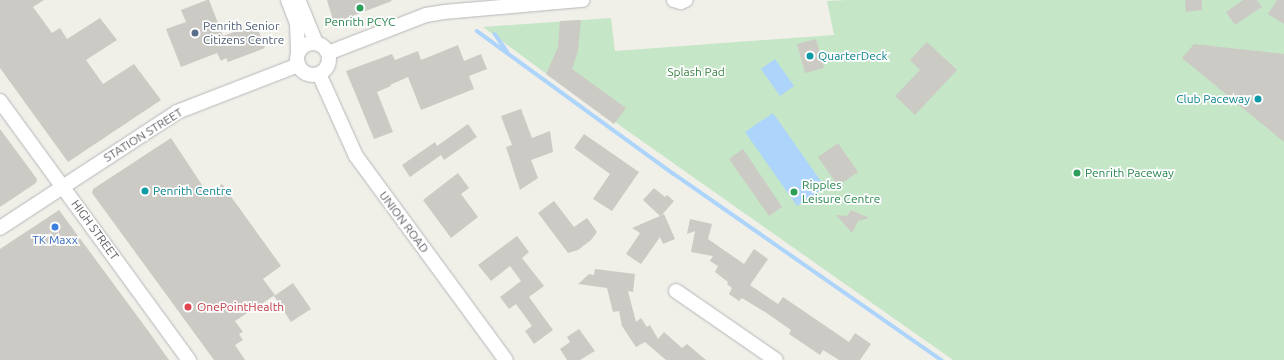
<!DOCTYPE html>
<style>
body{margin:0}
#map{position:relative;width:1284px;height:360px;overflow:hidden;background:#f0efe8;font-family:Ubuntu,sans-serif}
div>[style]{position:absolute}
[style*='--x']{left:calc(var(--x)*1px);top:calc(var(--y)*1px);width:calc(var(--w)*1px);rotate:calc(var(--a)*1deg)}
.green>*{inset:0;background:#c6e6c8}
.water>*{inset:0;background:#add4fb}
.stream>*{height:3.5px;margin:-1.75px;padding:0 1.75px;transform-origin:1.75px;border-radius:1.75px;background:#add4fb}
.building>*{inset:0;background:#cccac4}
.roads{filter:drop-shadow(0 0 1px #b5b7bb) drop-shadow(0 0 1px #b5b7bb)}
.minor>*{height:14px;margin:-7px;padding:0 7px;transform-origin:7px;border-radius:7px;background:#fff}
.minor>.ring{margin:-7px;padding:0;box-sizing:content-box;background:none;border:14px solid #fff;border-radius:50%}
.dots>*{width:11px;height:11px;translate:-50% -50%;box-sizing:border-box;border:2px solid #fff;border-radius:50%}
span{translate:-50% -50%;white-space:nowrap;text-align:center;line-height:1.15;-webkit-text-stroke:3.5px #fff;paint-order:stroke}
.leisure-label{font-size:12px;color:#27864d}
.left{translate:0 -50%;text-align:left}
.service-label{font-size:12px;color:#4e5e75}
.culture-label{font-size:12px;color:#0d838f}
.right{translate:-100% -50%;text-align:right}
.park-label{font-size:12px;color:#3a8442}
.street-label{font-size:12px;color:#5f6267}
.shop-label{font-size:12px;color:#366cbe}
.health-label{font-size:12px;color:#be3a42}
</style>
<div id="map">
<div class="green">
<i style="clip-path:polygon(847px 0,1284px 0,1284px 360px,953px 360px,544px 72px,483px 27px,611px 18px,615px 51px,834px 35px,827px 1px)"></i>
</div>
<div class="water">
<i style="clip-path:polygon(775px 59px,794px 86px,780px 96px,761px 69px)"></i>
<i style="clip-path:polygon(773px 113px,825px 187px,797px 206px,745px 132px)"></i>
</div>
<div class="stream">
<i style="--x:477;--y:31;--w:243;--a:36"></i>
<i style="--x:674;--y:174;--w:326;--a:34.8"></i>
<i style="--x:495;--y:34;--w:21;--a:55"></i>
</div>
<div class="building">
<i style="clip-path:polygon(0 0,44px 0,33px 7px,52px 33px,60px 28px,67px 39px,100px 18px,117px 40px,86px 60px,103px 84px,134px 64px,161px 100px,68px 162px,0 68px)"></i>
<i style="clip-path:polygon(207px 0,209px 0,223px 36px,256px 24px,265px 48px,228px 62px,226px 58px,221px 61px,217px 53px,181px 67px,166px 29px,186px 22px,181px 10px)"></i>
<i style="clip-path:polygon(327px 0,391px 0,392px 1px,334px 23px)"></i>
<i style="clip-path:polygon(1185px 0,1202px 0,1202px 10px,1186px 12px)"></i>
<i style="clip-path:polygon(1243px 0,1257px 0,1262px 7px,1235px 25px,1226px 12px)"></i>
<i style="clip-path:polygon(1277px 0,1284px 0,1284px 24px,1268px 14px)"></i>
<i style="clip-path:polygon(581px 20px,578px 51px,572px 69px,626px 108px,614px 124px,546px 74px,558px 47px,560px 21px)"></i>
<i style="clip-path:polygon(816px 39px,824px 68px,805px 73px,797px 44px)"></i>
<i style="clip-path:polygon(927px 42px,957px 70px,915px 115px,895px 96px,920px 70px,910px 60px)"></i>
<i style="clip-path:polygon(1194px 44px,1284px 54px,1284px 142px,1182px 58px)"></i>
<i style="clip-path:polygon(458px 45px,464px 61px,481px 54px,487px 69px,469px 76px,474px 89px,421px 110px,408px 77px,390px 85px,391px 86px,377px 92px,393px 132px,374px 139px,346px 71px,392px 54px,395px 60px,418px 51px,421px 60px)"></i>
<i style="clip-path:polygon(521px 109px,532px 138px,550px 131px,553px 152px,531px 160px,538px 178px,520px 190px,506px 147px,512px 145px,501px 116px)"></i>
<i style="clip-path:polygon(468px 124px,477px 137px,444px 160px,441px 155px,410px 177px,402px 165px,435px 142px,437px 146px)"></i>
<i style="clip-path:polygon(0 129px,37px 179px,36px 183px,0 207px)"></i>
<i style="clip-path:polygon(584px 134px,639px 172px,612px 211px,593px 199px,610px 174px,574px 148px)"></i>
<i style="clip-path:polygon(171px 138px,208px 194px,222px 184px,281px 266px,263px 279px,275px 295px,235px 321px,243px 332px,239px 334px,243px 340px,235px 345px,245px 360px,214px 360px,92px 193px,93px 189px)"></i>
<i style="clip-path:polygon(838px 143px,858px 172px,838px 186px,818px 157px)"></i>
<i style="clip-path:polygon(743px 149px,782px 207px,769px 216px,729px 159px)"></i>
<i style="clip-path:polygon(458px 173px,469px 188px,461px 194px,478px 217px,451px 238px,423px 200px)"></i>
<i style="clip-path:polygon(654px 188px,665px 197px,667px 195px,674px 201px,661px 216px,664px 214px,675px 239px,663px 244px,660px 237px,641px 264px,626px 254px,640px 233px,632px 228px,660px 216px,643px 200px)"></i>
<i style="clip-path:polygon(554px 201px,574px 227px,587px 218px,597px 232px,591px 240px,578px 250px,568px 253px,538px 213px)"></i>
<i style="clip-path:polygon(59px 210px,149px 332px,169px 360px,0 360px,0 249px)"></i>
<i style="clip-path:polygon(851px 210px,869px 218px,858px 221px,852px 233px,836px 215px,847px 216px)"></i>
<i style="clip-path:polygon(690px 219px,712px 224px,708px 239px,744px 264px,754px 249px,768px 259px,750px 285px,778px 304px,783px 297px,849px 342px,855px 333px,871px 344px,860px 360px,839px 360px,823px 350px,820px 355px,789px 334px,791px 330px,765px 312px,742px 298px,739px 301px,729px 294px,732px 288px,727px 284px,728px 282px,715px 272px,718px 266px,710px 261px,713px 256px,691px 252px,695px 231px,687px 234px)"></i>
<i style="clip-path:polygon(517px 236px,529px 252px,522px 258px,544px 286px,529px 297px,553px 330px,534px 344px,525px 331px,532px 326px,516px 304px,509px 309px,500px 297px,521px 281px,510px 266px,491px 281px,478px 265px)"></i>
<i style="clip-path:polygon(595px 269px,635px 274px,633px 292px,628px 291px,636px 322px,641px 318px,647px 327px,650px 325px,658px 339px,664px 332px,682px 348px,687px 344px,706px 360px,666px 360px,645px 342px,636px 347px,622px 326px,619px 311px,613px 312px,607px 288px,578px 284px,589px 274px,594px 275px)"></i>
<i style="clip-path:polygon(293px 283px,311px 309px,291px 322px,274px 296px)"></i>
<i style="clip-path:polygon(579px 329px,595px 351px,580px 360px,567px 360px,560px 349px,570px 342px,567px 337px)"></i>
</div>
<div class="roads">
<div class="minor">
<i style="--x:288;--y:0;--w:25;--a:69"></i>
<i style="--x:297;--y:23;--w:30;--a:88"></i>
<i style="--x:674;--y:0;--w:7;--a:16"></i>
<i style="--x:681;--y:2;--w:5;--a:-22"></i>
<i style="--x:300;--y:4;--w:42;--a:67.7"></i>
<i class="ring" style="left:297px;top:43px;width:18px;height:18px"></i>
<i style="--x:328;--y:53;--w:105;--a:-21.2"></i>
<i style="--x:426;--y:15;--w:18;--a:-9"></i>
<i style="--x:444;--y:12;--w:139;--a:-5"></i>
<i style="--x:319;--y:74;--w:90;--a:65.7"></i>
<i style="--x:356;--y:156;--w:253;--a:53.7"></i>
<i style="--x:0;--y:101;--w:321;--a:53.9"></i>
<i style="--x:0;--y:228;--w:212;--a:-33.2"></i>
<i style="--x:177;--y:112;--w:130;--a:-21.2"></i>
<i style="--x:676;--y:291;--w:121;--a:34.6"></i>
</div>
</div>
<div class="dots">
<i style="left:360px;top:8px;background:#2e9e5b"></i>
<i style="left:195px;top:33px;background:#5c6f8a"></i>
<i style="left:810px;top:56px;background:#0f9aa8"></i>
<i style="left:1258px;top:99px;background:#0f9aa8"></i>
<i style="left:1077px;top:173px;background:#2e9e5b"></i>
<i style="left:145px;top:191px;background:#0f9aa8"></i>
<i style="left:794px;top:192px;background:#2e9e5b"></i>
<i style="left:55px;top:227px;background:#3f7fe0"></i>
<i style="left:188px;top:307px;background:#e0444e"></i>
</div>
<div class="leisure-label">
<span style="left:360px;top:22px">Penrith PCYC</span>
<span class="left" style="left:1085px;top:173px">Penrith Paceway</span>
<span class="left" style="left:802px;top:192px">Ripples<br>Leisure Centre</span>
</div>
<div class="service-label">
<span class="left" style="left:203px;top:33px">Penrith Senior<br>Citizens Centre</span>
</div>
<div class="culture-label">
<span class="left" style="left:818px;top:56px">QuarterDeck</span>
<span class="right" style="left:1250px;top:99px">Club Paceway</span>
<span class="left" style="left:153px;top:191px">Penrith Centre</span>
</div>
<div class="park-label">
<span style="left:696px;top:72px">Splash Pad</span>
</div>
<div class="street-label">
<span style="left:143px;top:135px;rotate:-32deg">STATION STREET</span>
<span style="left:404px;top:222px;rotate:53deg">UNION ROAD</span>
<span style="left:95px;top:230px;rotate:54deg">HIGH STREET</span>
</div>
<div class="shop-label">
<span style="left:55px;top:240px">TK Maxx</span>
</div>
<div class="health-label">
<span class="left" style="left:197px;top:307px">OnePointHealth</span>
</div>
</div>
